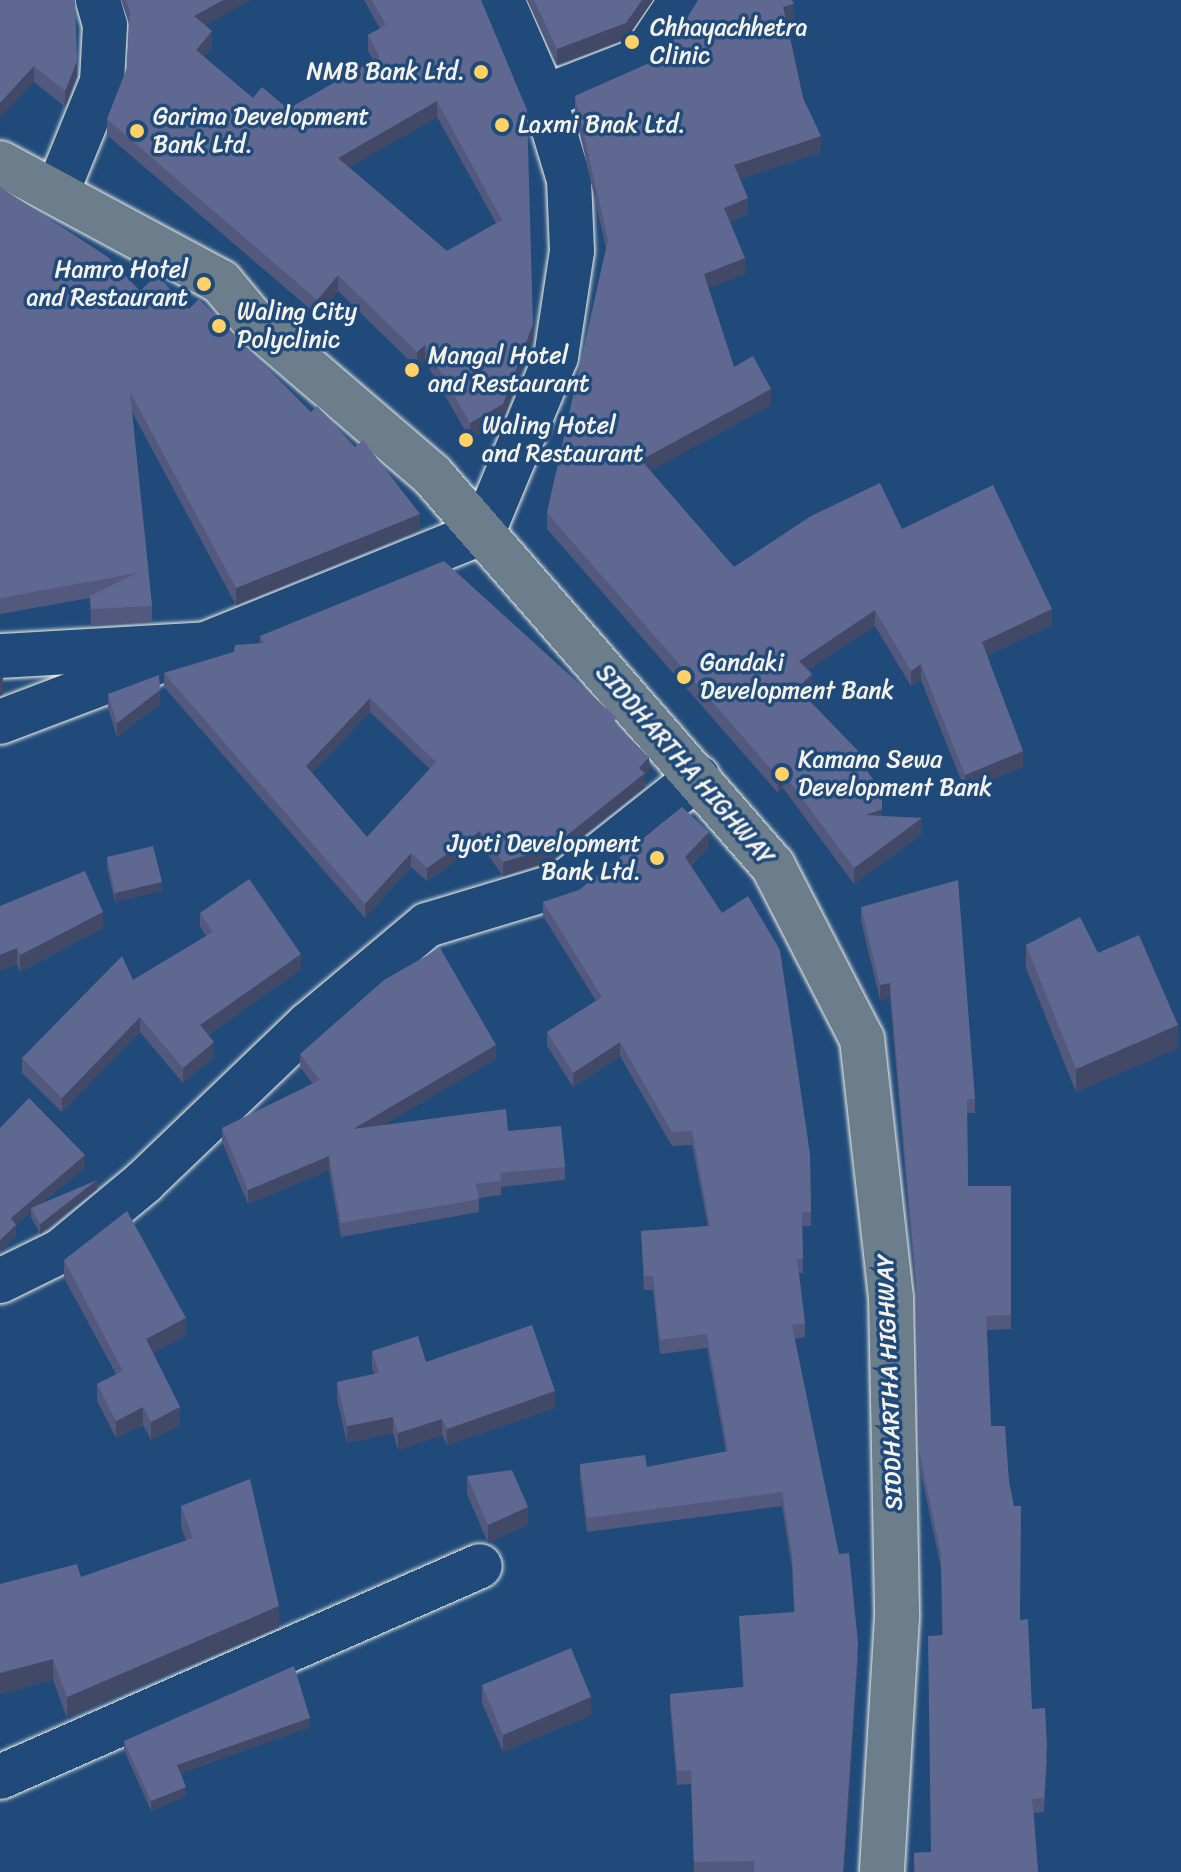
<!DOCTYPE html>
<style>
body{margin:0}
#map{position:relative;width:1181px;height:1872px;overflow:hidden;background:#1f4a7a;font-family:Sriracha,sans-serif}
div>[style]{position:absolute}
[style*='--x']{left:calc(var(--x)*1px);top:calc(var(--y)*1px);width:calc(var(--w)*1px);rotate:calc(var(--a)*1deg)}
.roads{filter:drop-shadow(0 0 2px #f4f1e8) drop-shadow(0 0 2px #f4f1e8)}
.minor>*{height:44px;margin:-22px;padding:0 22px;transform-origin:22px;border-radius:22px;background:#1f4a7a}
.highway>*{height:44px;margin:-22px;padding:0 22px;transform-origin:22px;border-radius:22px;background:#6c7d8b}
.wall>*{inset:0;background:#52597d}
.shaded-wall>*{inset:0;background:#424966}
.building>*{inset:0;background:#5f6891}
.dots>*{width:22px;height:22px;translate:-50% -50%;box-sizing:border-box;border:4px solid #1f4a7a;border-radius:50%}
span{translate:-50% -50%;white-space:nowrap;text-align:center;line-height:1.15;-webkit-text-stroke:7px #1f4a7a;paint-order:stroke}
.poi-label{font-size:24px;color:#f4f1e8}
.left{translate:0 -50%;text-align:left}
.right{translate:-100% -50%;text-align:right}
.street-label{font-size:24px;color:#f4f1e8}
</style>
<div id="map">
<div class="roads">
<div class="minor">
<i style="--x:544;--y:97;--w:105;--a:-21.2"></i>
<i style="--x:642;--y:59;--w:71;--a:-56.5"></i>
<i style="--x:57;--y:192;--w:119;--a:-67.8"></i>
<i style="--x:102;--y:82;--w:57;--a:-87"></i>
<i style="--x:105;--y:25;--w:26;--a:-106"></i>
<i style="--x:0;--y:656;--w:206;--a:-3.3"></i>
<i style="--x:206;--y:644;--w:299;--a:-22"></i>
<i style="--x:483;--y:532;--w:190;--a:-67.4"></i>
<i style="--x:556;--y:357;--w:107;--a:-81.4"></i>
<i style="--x:572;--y:251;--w:71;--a:-92.4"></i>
<i style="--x:569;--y:180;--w:87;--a:-106.8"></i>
<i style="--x:544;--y:97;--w:106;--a:-113.4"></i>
<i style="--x:0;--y:722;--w:178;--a:-20.8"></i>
<i style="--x:0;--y:1281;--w:68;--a:-26.2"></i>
<i style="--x:61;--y:1251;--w:108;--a:-39.7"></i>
<i style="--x:144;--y:1182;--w:228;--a:-43.8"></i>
<i style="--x:309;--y:1024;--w:154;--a:-40"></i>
<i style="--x:427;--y:925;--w:142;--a:-16.8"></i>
<i style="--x:563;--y:884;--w:172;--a:-38.4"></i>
<i style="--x:0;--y:1777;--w:524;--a:-23.73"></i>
</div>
<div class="highway">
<i style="--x:0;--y:163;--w:251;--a:28.3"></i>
<i style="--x:221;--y:282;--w:55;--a:50.2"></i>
<i style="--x:256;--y:324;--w:232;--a:40.6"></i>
<i style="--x:432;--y:475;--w:519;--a:48.91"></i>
<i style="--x:773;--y:866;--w:195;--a:62.8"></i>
<i style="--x:862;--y:1039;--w:259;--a:83.6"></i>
<i style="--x:891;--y:1296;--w:321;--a:88.9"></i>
<i style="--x:897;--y:1617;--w:255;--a:93.4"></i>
</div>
</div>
<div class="wall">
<i style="clip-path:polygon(0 0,77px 76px,65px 107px,34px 82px)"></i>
<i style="clip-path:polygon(evenodd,121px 0,250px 0,206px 25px,212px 47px,204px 57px,253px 98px,288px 109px,373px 60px,368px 51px,368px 35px,380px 29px,364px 0,481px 0,533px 340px,503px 420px,470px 439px,425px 361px,417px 368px,338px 291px,317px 315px,107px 135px,107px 119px,127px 68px,129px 24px,121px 0,437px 117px,496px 223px,447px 251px,349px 167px,437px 117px)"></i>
<i style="clip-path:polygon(527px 0,653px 0,626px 39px,557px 65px)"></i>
<i style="clip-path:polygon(794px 20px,787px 22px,803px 98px,821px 152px,740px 179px,748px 214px,730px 222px,745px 274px,708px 288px,734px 367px,771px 405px,650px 471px,734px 567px,902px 529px,1052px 625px,987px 655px,1023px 767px,965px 790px,921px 680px,911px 686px,875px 626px,808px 670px,812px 690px,805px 696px,868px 772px,882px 816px,922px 834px,854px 884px,783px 788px,778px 793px,547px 529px,547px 513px,606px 248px,575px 112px,575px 96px,663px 57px)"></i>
<i style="clip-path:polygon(0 187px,140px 291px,189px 309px,420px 530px,236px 605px,132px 412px,152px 606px,152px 622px,91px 626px,90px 598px,0 614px)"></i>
<i style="clip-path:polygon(evenodd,260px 636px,617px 726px,649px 770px,645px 775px,645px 787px,551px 861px,503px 876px,480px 844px,427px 881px,411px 867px,365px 918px,164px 687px,164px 673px,260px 644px,260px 636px,370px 712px,430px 769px,367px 837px,312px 773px,370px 712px)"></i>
<i style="clip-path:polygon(108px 694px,160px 704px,117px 737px,108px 708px)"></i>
<i style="clip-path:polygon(709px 846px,691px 866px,810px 1154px,811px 1226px,802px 1226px,803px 1273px,799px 1273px,805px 1323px,805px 1337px,794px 1339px,858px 1657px,844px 1872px,694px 1872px,691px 1784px,677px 1785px,670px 1708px,670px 1694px,743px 1687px,739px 1616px,794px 1613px,792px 1568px,782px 1506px,587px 1532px,580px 1478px,580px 1464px,647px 1467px,726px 1452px,707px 1348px,660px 1354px,653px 1290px,644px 1290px,641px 1231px,708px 1226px,692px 1145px,672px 1146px,620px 1056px,573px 1087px,547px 1046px,547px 1032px,596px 1001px,543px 916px,543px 902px)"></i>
<i style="clip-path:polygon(107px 857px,162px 891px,115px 902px,107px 867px)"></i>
<i style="clip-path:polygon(0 906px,103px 928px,20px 972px,17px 965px)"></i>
<i style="clip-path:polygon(861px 907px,975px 1099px,975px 1113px,967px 1113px,968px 1186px,1011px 1186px,1011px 1329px,987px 1330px,991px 1426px,1032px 1709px,1047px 1759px,1044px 1812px,1034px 1813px,1038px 1872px,914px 1872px,914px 1853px,931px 1852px,942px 1635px,941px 1568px,919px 1464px,916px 1296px,890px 997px,880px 1000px,861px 921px)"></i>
<i style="clip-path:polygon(200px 913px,301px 969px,208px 1035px,214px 1057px,183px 1083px,140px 1032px,62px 1112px,22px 1073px,22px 1058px,133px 980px,206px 936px,200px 927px)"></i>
<i style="clip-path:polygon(1026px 945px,1178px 1048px,1076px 1092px,1026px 968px)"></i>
<i style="clip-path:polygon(300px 1054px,496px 1059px,383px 1125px,508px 1131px,565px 1167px,565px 1180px,501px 1187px,501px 1195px,479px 1198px,479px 1212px,341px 1237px,329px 1170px,248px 1204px,222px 1142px,222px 1128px,313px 1084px,300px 1067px)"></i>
<i style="clip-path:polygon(0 1128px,85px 1167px,42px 1203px,97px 1189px,40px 1234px,31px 1217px,31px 1212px,16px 1225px,16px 1237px,0 1251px)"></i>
<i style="clip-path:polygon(64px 1260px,186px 1335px,153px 1353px,180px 1425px,151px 1440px,143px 1425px,116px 1438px,97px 1401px,97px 1384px,116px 1374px,64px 1278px)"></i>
<i style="clip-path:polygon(372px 1351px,426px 1362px,555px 1408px,447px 1445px,442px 1435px,398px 1450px,393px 1433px,347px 1443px,337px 1399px,337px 1382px,374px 1374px,372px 1368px)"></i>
<i style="clip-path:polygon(467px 1476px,528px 1525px,488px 1543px,467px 1494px)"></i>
<i style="clip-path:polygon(181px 1506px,279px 1627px,67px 1718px,53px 1680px,0 1694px,81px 1577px,186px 1541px,181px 1526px)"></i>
<i style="clip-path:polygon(482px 1685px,591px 1715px,503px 1752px,482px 1703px)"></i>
<i style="clip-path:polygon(310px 1727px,181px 1773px,186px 1796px,151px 1811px,124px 1750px,124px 1741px)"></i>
</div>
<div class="shaded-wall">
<i style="clip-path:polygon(223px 0,250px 0,194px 32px,194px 16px)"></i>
<i style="clip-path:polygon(642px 0,653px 0,626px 39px,557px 65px,557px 49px)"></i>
<i style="clip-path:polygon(794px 4px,794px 20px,783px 23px,783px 7px)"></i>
<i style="clip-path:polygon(212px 31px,212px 47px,196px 66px,196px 50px)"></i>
<i style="clip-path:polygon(77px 61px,77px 76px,65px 107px,65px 91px)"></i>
<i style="clip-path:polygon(34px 66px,34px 82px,0 118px,0 103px)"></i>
<i style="clip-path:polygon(437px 101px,437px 117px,338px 174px,338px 158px)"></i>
<i style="clip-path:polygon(821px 136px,821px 152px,734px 181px,734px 165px)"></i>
<i style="clip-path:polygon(748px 198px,748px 214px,724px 224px,724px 208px)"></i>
<i style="clip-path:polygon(745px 258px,745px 274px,704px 290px,704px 274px)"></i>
<i style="clip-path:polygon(338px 275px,338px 291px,317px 315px,317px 300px)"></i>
<i style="clip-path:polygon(533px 324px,533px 340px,503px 420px,470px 439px,470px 423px)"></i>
<i style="clip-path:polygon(425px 345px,425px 361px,417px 368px,417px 352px)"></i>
<i style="clip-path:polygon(771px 389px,771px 405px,641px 476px,641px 460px)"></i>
<i style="clip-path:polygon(420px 514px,420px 530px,236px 605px,236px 588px)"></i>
<i style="clip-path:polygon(1052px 609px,1052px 625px,982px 657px,982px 642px)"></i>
<i style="clip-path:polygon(875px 610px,875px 626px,799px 676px,799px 661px)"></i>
<i style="clip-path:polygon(921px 664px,921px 680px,911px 686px,911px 671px)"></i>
<i style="clip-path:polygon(812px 674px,812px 690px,797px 704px,797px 688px)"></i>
<i style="clip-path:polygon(3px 677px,3px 694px,0 696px,0 678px)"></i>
<i style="clip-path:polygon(160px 690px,160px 704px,117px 737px,117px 723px)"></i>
<i style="clip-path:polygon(370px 698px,370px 712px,306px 779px,306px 766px)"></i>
<i style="clip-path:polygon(1023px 751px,1023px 767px,965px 790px,965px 775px)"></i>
<i style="clip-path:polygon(649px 757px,649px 770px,645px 775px,645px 787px,551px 861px,503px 876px,503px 862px,639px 768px)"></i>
<i style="clip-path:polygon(783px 773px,783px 788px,778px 793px,778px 777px)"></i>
<i style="clip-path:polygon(882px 809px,882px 824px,866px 815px)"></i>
<i style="clip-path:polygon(922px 818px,922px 834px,854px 884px,854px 868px)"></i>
<i style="clip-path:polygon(480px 831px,480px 844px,427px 881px,427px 868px)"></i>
<i style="clip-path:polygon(709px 832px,709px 846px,685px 871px,685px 857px)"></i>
<i style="clip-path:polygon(411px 853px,411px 867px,365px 918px,365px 904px)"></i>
<i style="clip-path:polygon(162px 882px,162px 891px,115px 902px,115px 893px)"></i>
<i style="clip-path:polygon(103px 912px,103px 928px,20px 972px,20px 955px)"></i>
<i style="clip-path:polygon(17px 948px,17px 965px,0 971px,0 955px)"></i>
<i style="clip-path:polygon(301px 954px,301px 969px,200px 1040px,200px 1025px)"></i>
<i style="clip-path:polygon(890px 983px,890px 997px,880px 1000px,880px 985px)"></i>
<i style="clip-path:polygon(140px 1017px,140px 1032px,62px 1112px,62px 1098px)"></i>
<i style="clip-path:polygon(1178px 1025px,1178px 1048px,1076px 1092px,1076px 1069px)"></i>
<i style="clip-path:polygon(214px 1042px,214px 1057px,183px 1083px,183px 1068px)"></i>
<i style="clip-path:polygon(620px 1042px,620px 1056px,573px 1087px,573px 1073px)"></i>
<i style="clip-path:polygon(496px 1045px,496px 1059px,353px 1143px,353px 1129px)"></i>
<i style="clip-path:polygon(85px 1155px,85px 1167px,33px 1211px,31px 1208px,31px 1212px,11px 1229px,11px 1218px)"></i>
<i style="clip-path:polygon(329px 1156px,329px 1170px,248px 1204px,248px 1190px)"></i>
<i style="clip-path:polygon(97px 1180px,97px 1189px,40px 1234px,40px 1224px)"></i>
<i style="clip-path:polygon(16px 1225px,16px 1237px,0 1251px,0 1240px)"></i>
<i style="clip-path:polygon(186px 1318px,186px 1335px,146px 1357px,146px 1339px)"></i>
<i style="clip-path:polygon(555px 1391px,555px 1408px,447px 1445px,447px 1429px)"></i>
<i style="clip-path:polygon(143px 1407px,143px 1425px,116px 1438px,116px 1421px)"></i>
<i style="clip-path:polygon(180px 1407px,180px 1425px,151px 1440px,151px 1422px)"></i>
<i style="clip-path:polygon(393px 1417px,393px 1433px,347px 1443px,347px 1426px)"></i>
<i style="clip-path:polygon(442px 1419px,442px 1435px,398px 1450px,398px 1433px)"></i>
<i style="clip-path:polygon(528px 1507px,528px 1525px,488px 1543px,488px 1525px)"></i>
<i style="clip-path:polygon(279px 1606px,279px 1627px,67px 1718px,67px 1697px)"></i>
<i style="clip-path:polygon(858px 1643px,844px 1872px,843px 1872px)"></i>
<i style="clip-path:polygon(53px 1659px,53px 1680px,0 1694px,0 1673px)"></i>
<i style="clip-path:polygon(591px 1697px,591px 1715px,503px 1752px,503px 1735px)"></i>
<i style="clip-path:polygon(310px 1718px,310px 1727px,177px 1774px,177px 1765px)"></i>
<i style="clip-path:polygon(186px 1787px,186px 1796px,151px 1811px,151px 1801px)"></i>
</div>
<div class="building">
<i style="clip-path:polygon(0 0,75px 0,77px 61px,65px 91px,34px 66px,0 103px)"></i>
<i style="clip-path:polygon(evenodd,126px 0,223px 0,194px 16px,212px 31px,196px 50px,253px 98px,262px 87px,288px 109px,380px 57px,368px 35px,386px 25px,372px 0,481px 0,527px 110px,533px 324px,503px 404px,470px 423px,425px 345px,417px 352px,338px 275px,317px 300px,107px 119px,127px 68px,130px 11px,126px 0,437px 101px,502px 220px,447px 251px,338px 158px,437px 101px)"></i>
<i style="clip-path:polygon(534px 0,642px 0,626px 23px,557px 49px)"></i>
<i style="clip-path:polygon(698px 0,792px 0,794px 4px,783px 7px,803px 98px,821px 136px,734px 165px,748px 198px,724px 208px,745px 258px,704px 274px,734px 367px,753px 356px,771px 389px,641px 460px,734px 567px,811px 516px,880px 483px,902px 529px,993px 485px,1052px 609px,982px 642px,1023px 751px,965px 775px,921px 664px,911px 671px,875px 610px,799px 661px,812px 674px,797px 688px,868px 761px,863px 766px,882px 791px,882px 809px,866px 815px,922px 818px,854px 868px,783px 773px,778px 777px,547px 513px,608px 240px,575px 96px,663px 57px)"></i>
<i style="clip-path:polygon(0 187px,108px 257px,140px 291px,157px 275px,189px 309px,199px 299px,311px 412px,317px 406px,355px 447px,363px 440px,420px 514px,236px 588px,130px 392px,152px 606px,91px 609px,90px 596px,137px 573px,0 598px)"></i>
<i style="clip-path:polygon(evenodd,444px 561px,617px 718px,613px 722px,649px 757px,639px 768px,645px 773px,551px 848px,503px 862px,480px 831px,427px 868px,411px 853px,365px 904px,164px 673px,234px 652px,235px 645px,264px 643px,260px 636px,444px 561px,370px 698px,436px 762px,367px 837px,306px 766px,370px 698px)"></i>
<i style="clip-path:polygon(159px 675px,160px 690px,117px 723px,108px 694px)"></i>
<i style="clip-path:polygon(682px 807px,709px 832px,685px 857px,722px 913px,748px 896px,780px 950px,810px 1154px,811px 1212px,802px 1212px,803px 1259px,797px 1259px,805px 1323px,792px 1325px,839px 1554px,849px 1553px,858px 1643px,843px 1872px,754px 1872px,754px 1861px,694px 1862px,691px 1770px,677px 1771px,670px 1694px,744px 1687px,739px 1616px,795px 1612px,792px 1554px,782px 1492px,587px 1518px,580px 1464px,645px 1455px,647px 1467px,728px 1451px,707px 1334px,660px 1340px,653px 1276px,644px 1276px,641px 1231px,710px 1226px,692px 1131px,672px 1132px,620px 1042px,573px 1073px,547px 1032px,602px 997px,543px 902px,579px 890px)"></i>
<i style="clip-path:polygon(153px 846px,162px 882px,115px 893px,107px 857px)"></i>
<i style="clip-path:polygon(85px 871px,103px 912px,20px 955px,17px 948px,0 955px,0 906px)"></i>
<i style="clip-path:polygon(249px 879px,301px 954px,200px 1025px,214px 1042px,183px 1068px,140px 1017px,62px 1098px,22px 1058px,122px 956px,133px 980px,213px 932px,200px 913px)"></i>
<i style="clip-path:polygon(958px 880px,975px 1099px,967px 1099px,968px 1186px,1011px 1186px,1011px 1315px,986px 1316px,991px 1426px,1005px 1426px,1009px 1481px,1014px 1506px,1021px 1506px,1020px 1620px,1028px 1619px,1032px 1709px,1045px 1708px,1047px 1745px,1044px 1798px,1032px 1799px,1038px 1872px,915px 1872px,914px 1853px,931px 1852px,928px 1636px,943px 1635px,941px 1554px,919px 1450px,916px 1281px,890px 983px,880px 985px,861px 907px)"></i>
<i style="clip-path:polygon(1080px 917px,1098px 953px,1139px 935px,1178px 1025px,1076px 1069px,1026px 945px)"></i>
<i style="clip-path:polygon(440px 948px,496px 1045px,353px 1129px,506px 1109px,508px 1131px,561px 1126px,565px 1167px,500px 1173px,501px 1181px,476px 1184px,479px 1199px,341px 1223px,329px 1156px,248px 1190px,222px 1128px,320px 1080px,300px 1054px,384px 980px)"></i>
<i style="clip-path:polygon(29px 1098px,85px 1155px,11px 1218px,16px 1225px,0 1240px,0 1128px)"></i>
<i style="clip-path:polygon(97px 1180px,40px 1224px,31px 1208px)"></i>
<i style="clip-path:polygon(127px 1211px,186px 1318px,146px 1339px,180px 1407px,151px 1422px,143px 1407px,116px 1421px,97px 1384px,123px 1371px,64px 1260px)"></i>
<i style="clip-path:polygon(532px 1325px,555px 1391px,447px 1429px,442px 1419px,398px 1433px,393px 1417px,347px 1426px,337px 1382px,379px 1373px,372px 1351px,418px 1336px,426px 1362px)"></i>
<i style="clip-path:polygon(512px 1470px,528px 1507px,488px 1525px,467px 1476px)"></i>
<i style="clip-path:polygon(250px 1479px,279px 1606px,67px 1697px,53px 1659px,0 1673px,0 1584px,77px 1564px,81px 1577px,193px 1538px,181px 1506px)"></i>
<i style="clip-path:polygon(571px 1648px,591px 1697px,503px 1735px,482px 1685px)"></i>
<i style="clip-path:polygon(294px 1666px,310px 1718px,177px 1765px,186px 1787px,151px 1801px,124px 1741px)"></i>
</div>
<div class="dots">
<i style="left:632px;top:42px;background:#ffd166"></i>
<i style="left:481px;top:72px;background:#ffd166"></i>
<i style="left:502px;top:125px;background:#ffd166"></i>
<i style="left:137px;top:131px;background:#ffd166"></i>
<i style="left:204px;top:284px;background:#ffd166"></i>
<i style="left:219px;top:326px;background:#ffd166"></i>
<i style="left:412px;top:370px;background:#ffd166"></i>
<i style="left:466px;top:440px;background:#ffd166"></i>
<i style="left:684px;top:677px;background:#ffd166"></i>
<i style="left:782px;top:774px;background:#ffd166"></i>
<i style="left:657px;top:858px;background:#ffd166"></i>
</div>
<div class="poi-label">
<span class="left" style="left:650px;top:42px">Chhayachhetra<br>Clinic</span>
<span class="right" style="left:465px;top:72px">NMB Bank Ltd.</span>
<span class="left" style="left:153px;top:131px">Garima Development<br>Bank Ltd.</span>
<span class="left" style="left:518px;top:125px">Laxmi Bnak Ltd.</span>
<span class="right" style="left:188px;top:284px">Hamro Hotel<br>and Restaurant</span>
<span class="left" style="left:237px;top:326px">Waling City<br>Polyclinic</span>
<span class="left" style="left:428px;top:370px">Mangal Hotel<br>and Restaurant</span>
<span class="left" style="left:482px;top:440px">Waling Hotel<br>and Restaurant</span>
<span class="left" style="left:700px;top:677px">Gandaki<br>Development Bank</span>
<span class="left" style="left:798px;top:774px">Kamana Sewa<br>Development Bank</span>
<span class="right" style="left:641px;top:858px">Jyoti Development<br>Bank Ltd.</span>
</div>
<div class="street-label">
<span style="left:685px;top:765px;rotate:49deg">SIDDHARTHA HIGHWAY</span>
<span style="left:890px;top:1382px;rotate:-92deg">SIDDHARTHA HIGHWAY</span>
</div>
</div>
